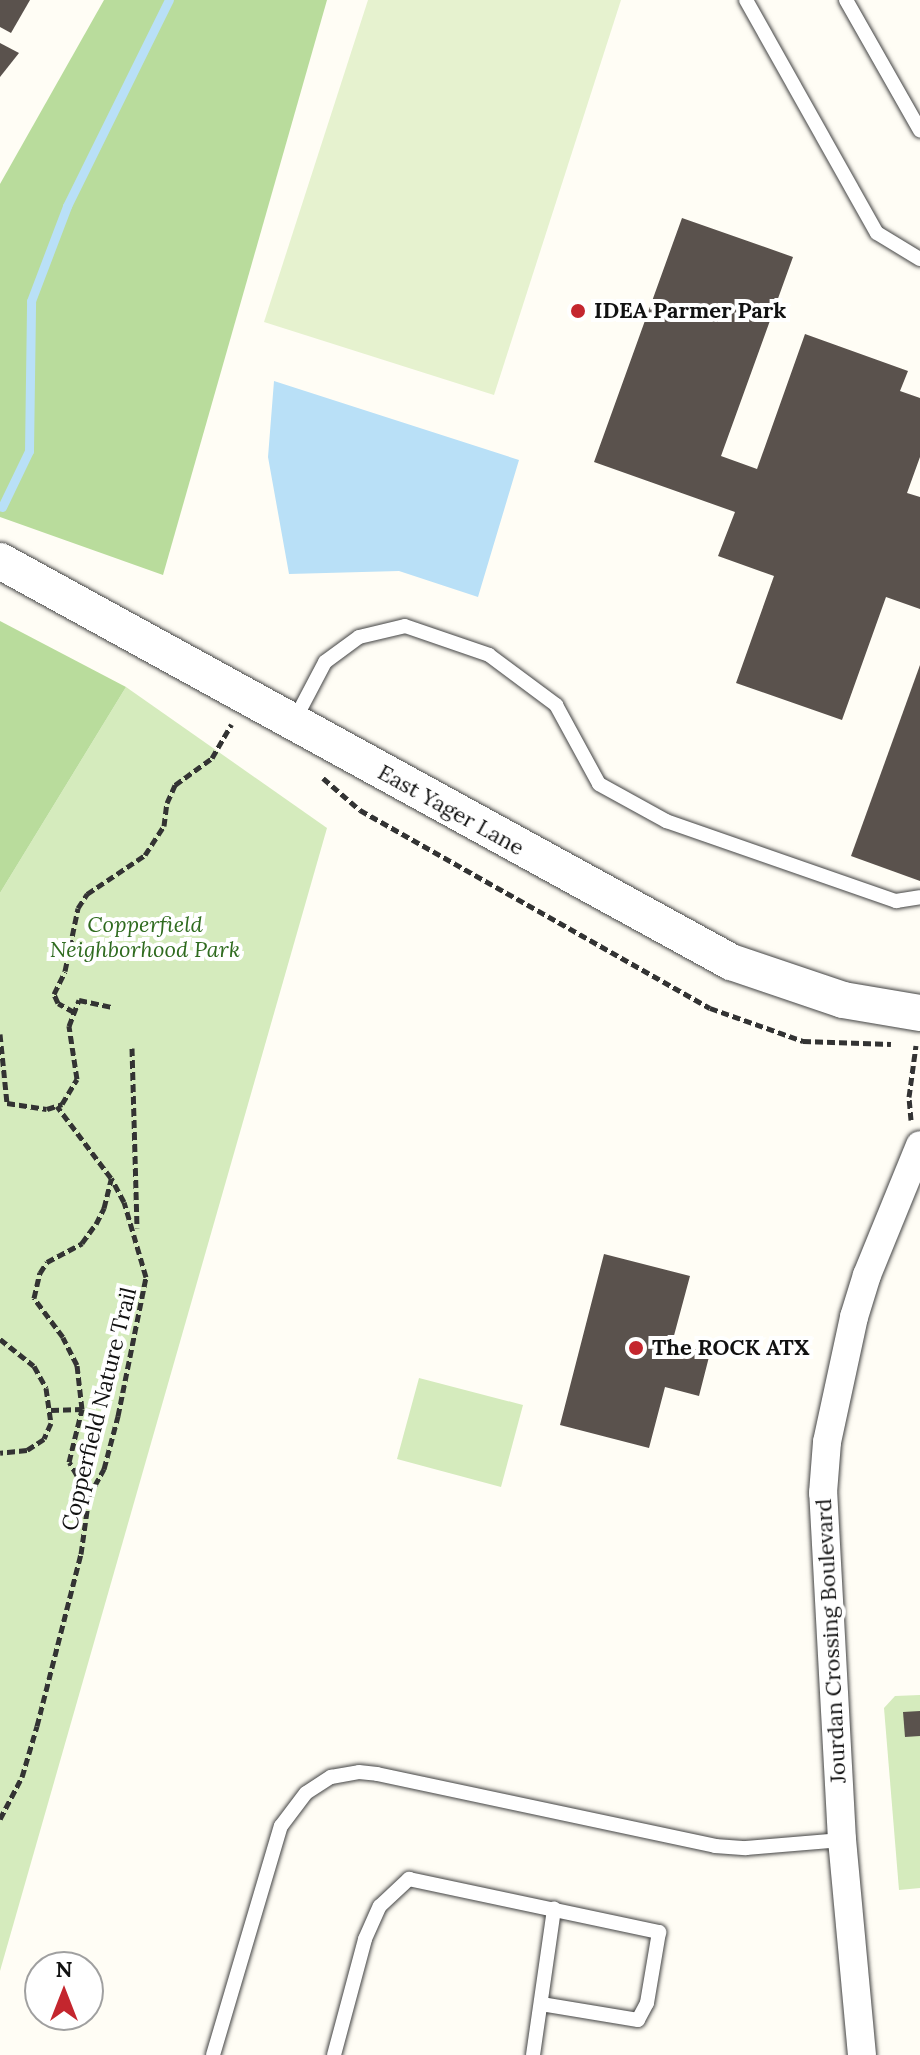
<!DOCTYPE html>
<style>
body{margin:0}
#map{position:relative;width:920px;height:2055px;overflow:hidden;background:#fffdf5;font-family:Lora,serif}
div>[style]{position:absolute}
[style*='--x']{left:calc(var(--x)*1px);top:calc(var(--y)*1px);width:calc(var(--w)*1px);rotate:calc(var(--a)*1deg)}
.green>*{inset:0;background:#d5ebbd}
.forest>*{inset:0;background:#b9dc9c}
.pitch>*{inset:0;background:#e6f2cf}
.water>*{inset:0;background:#b9e0f7}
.stream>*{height:9px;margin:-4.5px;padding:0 4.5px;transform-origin:4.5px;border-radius:4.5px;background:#b9e0f7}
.building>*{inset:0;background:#5a524d}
.path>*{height:5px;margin-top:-2.5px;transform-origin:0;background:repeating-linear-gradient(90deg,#333 0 8px,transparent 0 12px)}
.roads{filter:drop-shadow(0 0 2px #444) drop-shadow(0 0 2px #444)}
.service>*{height:14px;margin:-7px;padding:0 7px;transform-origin:7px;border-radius:7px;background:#fff}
.minor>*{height:28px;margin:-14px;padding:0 14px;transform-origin:14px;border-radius:14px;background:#fff}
.tertiary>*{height:36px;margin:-18px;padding:0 18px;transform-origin:18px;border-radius:18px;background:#fff}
.dots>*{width:22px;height:22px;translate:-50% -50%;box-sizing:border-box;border:4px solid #fff;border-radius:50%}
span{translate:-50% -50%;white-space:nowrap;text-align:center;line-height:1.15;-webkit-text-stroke:8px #fff;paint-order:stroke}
.poi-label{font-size:22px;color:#111;font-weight:700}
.left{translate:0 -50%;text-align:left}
.street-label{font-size:22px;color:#111}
.park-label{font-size:22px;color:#2f6b1f;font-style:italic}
.north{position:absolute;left:24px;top:1951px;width:80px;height:80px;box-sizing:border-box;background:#fff;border:2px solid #a0a0a0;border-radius:50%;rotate:0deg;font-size:22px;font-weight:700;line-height:32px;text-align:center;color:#111}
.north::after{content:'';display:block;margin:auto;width:28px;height:36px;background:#c4262e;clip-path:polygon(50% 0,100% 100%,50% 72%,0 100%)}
</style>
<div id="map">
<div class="green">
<i style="clip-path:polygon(126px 687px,327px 828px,0 1971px,0 893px)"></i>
<i style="clip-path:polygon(419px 1378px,523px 1405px,501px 1487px,397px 1459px)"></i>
<i style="clip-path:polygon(920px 1695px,920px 1888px,899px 1890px,884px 1708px,895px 1696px)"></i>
</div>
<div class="forest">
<i style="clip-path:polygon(104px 0,327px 0,163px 575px,0 517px,0 184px)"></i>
<i style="clip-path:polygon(0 621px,126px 687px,0 893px)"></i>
</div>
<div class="pitch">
<i style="clip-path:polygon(368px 0,621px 0,494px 395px,264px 322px)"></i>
</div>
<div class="water">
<i style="clip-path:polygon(274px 381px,519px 460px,478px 597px,399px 571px,289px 574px,268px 457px)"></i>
</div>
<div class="stream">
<i style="--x:2;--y:507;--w:62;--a:-64.3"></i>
<i style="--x:29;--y:451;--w:150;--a:-89.2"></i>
<i style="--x:31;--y:301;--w:102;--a:-69.2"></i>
<i style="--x:67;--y:206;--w:230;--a:-63.7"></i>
</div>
<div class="building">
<i style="clip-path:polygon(0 0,30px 0,11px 33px,0 27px)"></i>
<i style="clip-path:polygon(0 43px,19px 53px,0 77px)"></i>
<i style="clip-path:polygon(682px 218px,793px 257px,721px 456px,757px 469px,805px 334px,908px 371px,900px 391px,920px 398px,920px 457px,907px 493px,920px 497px,920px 609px,886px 597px,842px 720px,736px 683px,774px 576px,718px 556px,735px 512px,594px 462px)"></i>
<i style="clip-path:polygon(920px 665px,920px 881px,851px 856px)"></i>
<i style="clip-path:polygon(604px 1254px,690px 1276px,672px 1343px,710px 1353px,699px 1396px,665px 1387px,649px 1448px,560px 1425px)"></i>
<i style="clip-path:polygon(920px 1711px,920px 1736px,905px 1737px,903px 1712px)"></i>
</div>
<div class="path">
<i style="--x:323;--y:778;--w:49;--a:40.9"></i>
<i style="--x:360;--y:810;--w:402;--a:29.5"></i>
<i style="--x:710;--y:1008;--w:99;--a:19.5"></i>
<i style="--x:803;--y:1041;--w:88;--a:2"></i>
<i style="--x:74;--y:1012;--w:18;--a:-151"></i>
<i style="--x:58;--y:1003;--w:10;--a:-114"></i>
<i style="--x:54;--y:994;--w:25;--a:-64"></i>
<i style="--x:65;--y:971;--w:64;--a:-78.3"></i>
<i style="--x:78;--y:908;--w:17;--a:-57"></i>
<i style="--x:87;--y:894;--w:70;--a:-33.9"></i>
<i style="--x:145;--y:855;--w:35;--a:-57"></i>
<i style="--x:164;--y:826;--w:23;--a:-83"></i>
<i style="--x:167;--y:803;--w:20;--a:-66"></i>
<i style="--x:175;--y:785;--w:46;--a:-36.1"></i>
<i style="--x:212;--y:758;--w:39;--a:-60"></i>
<i style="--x:0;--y:1034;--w:69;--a:84.2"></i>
<i style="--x:7;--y:1103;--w:40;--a:8.5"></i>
<i style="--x:47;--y:1109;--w:16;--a:-18"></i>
<i style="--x:62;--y:1104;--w:29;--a:-59"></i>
<i style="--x:77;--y:1079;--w:54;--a:-98.6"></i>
<i style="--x:69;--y:1026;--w:28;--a:-69"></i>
<i style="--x:79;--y:1000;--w:33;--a:12"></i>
<i style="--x:132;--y:1048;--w:180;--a:88.4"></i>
<i style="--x:911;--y:1120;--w:23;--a:-95"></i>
<i style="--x:909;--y:1097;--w:52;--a:-82.3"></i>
<i style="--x:0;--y:1339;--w:43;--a:38.5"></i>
<i style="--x:34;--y:1366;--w:25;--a:61"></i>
<i style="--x:46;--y:1388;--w:35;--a:82"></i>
<i style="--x:51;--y:1423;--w:17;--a:114"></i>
<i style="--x:44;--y:1439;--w:20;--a:147"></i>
<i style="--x:27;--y:1450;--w:27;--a:174"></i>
<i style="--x:51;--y:1410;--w:31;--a:-2"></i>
<i style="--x:89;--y:1496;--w:39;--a:-120"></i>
<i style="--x:69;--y:1462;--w:55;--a:-76.2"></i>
<i style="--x:82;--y:1409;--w:44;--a:-96.5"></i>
<i style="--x:77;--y:1365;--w:31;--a:-117"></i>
<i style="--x:63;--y:1337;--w:49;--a:-126.6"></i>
<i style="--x:34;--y:1298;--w:26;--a:-77"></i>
<i style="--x:40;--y:1273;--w:13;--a:-58"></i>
<i style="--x:47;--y:1262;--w:40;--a:-28"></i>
<i style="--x:82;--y:1243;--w:24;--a:-54"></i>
<i style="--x:96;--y:1224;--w:18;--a:-63"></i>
<i style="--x:104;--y:1208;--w:30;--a:-76"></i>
<i style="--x:0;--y:1819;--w:47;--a:-62.4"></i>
<i style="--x:22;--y:1777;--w:53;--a:-73.6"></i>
<i style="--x:37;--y:1726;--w:178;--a:-75.7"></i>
<i style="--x:81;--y:1554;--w:59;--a:-82.1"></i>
<i style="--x:89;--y:1496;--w:31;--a:-61"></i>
<i style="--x:104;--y:1469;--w:55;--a:-75.2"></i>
<i style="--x:118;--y:1416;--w:142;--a:-78.6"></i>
<i style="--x:146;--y:1277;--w:78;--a:-106.3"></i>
<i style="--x:124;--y:1202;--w:27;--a:-118"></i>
<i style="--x:111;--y:1178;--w:90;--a:-126.9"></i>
</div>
<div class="roads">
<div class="service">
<i style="--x:746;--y:0;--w:267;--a:60.7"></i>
<i style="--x:877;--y:233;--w:50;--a:31.2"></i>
<i style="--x:846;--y:0;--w:150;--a:60.4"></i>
<i style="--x:293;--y:723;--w:69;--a:-62.3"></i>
<i style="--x:325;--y:662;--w:42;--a:-36.3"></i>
<i style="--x:359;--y:637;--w:47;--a:-13.4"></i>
<i style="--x:405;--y:626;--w:89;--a:19"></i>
<i style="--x:489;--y:655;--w:84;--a:36.7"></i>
<i style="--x:556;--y:705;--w:90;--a:61.4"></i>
<i style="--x:599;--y:784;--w:77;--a:28.9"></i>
<i style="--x:666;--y:821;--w:244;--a:19.2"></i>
<i style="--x:896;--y:901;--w:24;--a:-9"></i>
<i style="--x:213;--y:2055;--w:239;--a:-73.5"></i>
<i style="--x:281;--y:1826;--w:41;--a:-52.9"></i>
<i style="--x:306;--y:1793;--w:30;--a:-33"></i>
<i style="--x:331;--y:1777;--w:28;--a:-10"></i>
<i style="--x:359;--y:1772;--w:18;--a:6"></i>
<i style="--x:377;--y:1774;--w:346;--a:12"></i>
<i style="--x:715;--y:1846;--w:31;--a:4"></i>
<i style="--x:746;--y:1848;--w:96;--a:-4.8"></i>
<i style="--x:334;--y:2055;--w:120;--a:-75"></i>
<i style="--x:365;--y:1939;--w:36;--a:-66"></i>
<i style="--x:380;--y:1906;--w:40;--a:-43"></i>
<i style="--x:409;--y:1879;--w:256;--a:12"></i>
<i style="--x:659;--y:1932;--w:72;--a:99.6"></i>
<i style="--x:647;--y:2003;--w:19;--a:118"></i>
<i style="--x:638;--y:2020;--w:98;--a:-170.6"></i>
<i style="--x:533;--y:2055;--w:148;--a:-81.8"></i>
</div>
<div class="minor">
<i style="--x:862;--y:2055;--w:216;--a:-95.3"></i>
<i style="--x:842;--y:1840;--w:348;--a:-93.1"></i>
<i style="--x:823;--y:1493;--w:51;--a:-85.5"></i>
<i style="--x:827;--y:1442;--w:128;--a:-77.8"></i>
<i style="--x:854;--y:1317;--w:44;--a:-72.8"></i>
<i style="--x:867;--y:1275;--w:140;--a:-67.8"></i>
</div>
<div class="tertiary">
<i style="--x:0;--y:561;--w:834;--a:28.75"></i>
<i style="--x:731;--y:962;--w:118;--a:18.7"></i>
<i style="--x:843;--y:1000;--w:78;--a:9.6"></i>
</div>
</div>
<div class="dots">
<i style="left:578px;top:311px;background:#c4262e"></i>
<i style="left:636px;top:1348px;background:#c4262e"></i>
</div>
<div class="poi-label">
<span class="left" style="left:594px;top:311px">IDEA Parmer Park</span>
<span class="left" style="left:652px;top:1348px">The ROCK ATX</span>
</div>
<div class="street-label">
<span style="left:451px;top:810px;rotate:29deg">East Yager Lane</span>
<span style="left:99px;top:1409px;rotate:-76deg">Copperfield Nature Trail</span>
<span style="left:831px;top:1641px;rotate:-93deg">Jourdan Crossing Boulevard</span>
</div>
<div class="park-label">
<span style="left:145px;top:937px">Copperfield<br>Neighborhood Park</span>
</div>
<div class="north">N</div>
</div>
